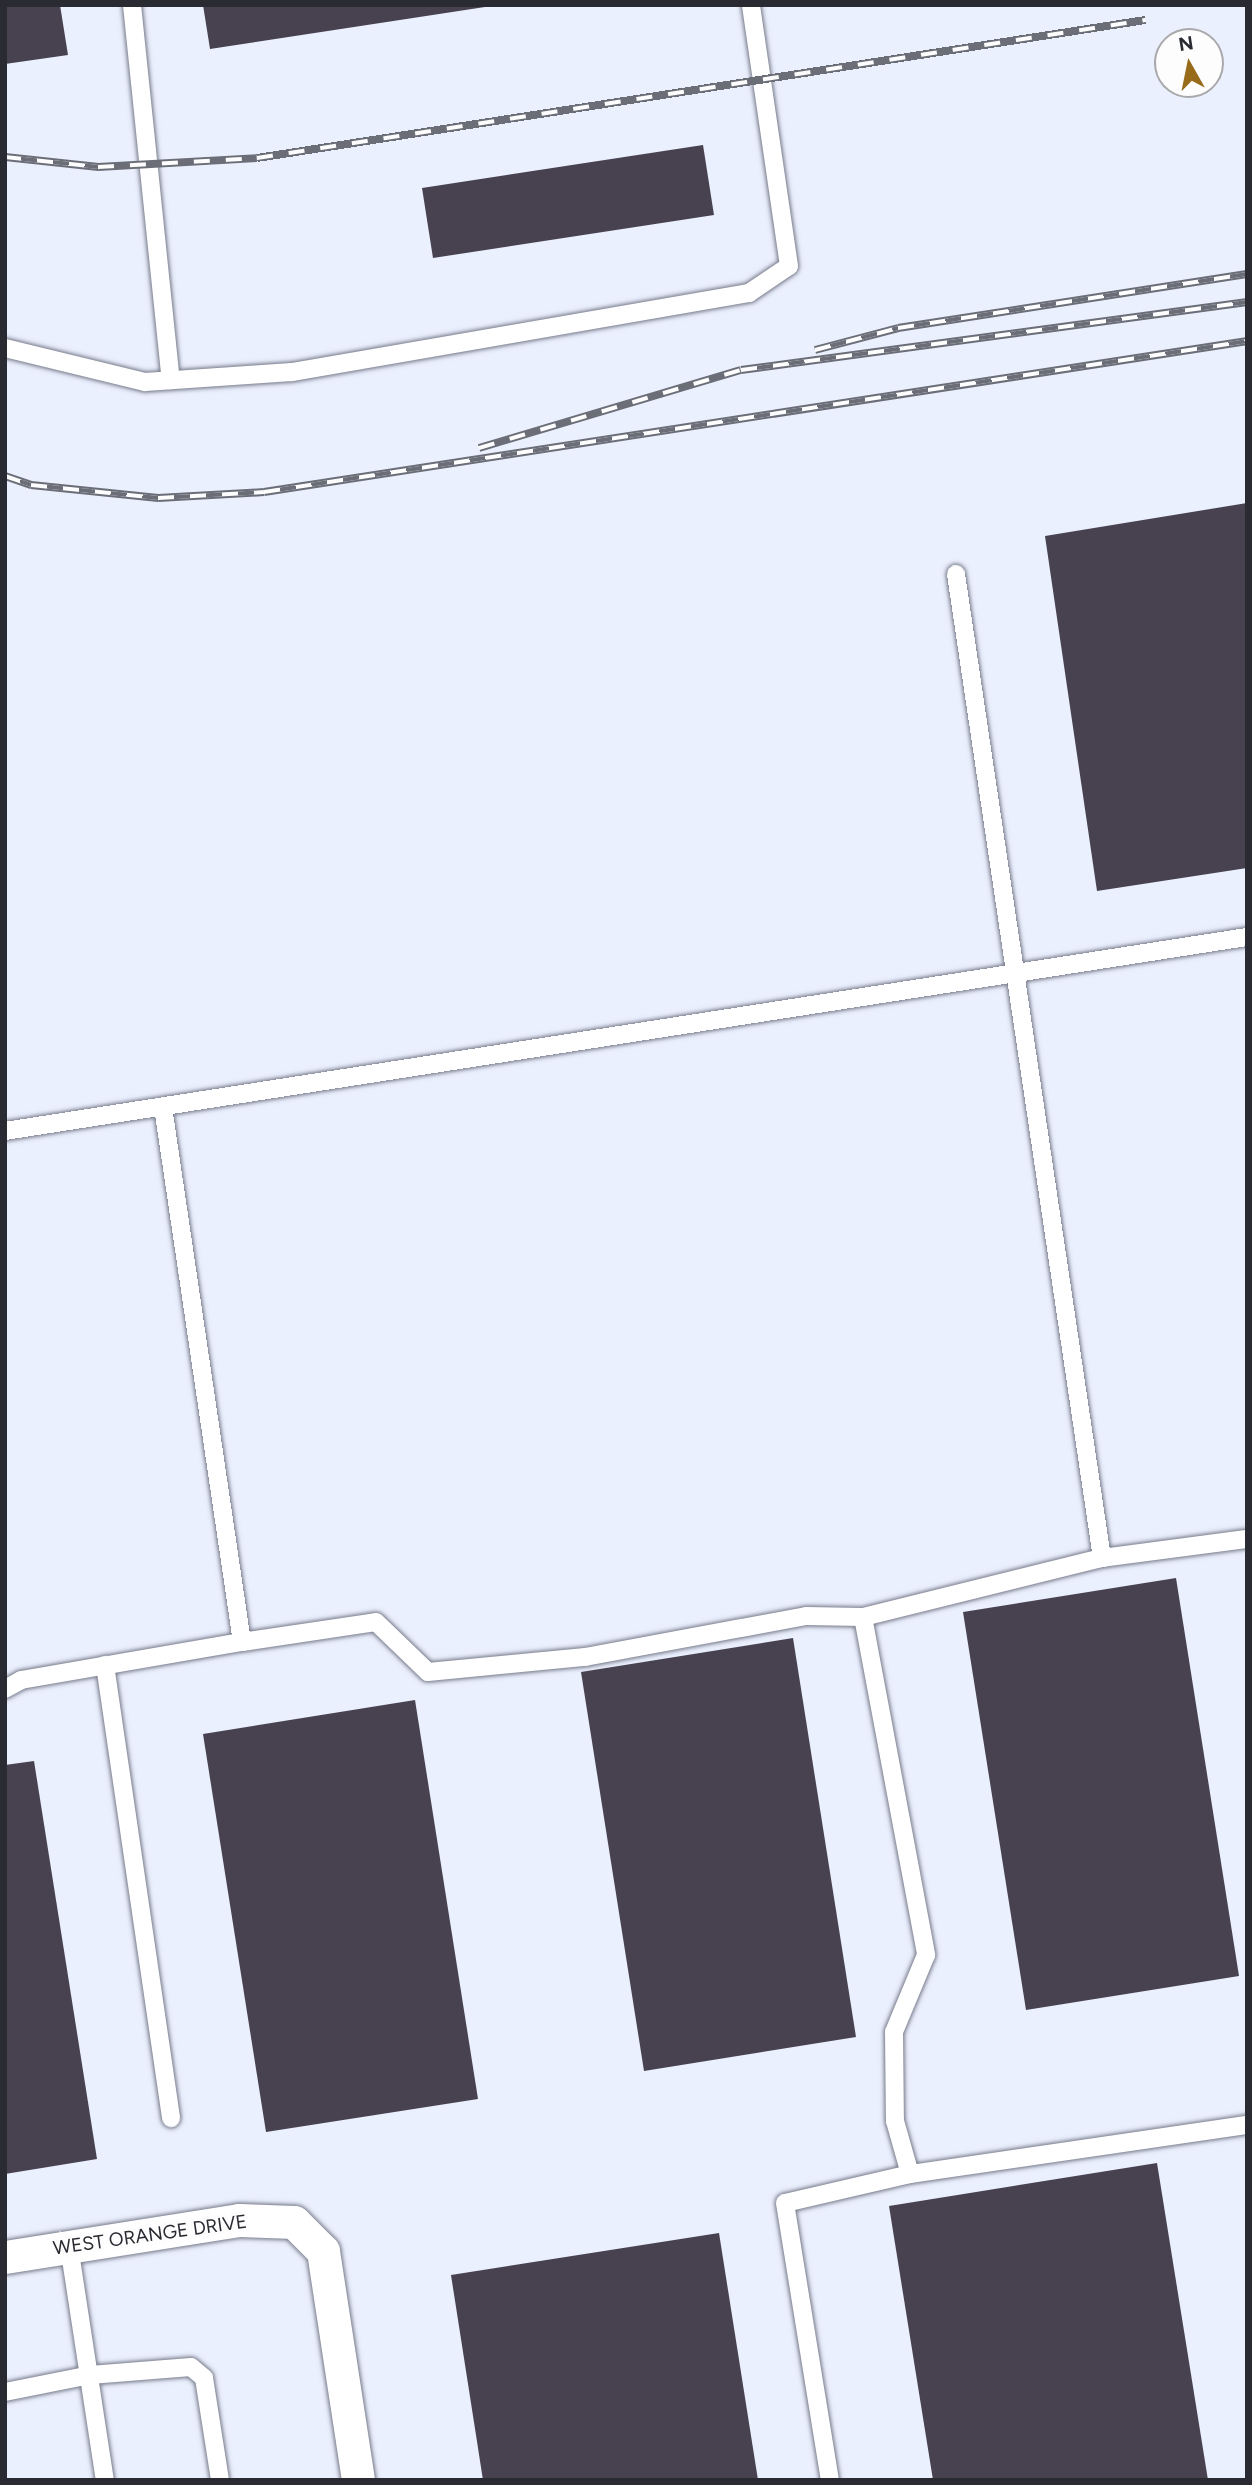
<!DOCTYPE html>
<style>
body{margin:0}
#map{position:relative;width:1252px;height:2485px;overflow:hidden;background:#ebf0fe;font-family:Figtree,sans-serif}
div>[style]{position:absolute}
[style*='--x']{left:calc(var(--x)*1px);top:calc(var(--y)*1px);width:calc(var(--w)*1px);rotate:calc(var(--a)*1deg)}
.building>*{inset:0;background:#484250}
.roads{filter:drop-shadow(0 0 2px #777b8b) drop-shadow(0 0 2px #777b8b)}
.service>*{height:18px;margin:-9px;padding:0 9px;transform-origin:9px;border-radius:9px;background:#fff}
.minor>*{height:33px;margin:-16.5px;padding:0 16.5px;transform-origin:16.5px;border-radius:16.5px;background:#fff}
.rail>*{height:8px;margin-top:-4px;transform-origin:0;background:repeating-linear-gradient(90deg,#fdfdfd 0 16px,#6b6e77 0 32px);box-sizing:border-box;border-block:2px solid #6b6e77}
span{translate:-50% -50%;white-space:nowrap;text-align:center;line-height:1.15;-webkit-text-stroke:7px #fdfdfd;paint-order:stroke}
.street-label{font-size:19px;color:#2a2b32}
.frame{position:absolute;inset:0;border:7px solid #2a2b32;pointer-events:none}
.north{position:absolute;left:1154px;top:28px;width:70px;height:70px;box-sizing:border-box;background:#fdfdfd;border:2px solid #a9a9ac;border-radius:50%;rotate:351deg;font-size:19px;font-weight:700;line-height:28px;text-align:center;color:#2a2b32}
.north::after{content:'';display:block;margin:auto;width:24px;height:32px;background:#986b1a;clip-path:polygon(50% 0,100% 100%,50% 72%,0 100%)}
</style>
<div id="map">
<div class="building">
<i style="clip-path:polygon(5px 5px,60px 5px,68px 55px,5px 64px)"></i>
<i style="clip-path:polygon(203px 5px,485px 5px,485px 7px,210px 49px)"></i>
<i style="clip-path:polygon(703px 145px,714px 215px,433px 258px,422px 188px)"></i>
<i style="clip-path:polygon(1247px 503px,1247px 868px,1097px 891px,1045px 536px)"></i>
<i style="clip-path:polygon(1176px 1578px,1239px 1976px,1026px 2010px,963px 1612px)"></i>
<i style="clip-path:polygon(793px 1638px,856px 2037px,644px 2071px,581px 1672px)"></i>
<i style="clip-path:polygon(415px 1700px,478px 2099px,266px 2132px,203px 1734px)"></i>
<i style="clip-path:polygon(34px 1761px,97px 2159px,5px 2174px,5px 1765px)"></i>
<i style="clip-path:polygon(1157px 2163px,1208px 2480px,933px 2480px,889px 2206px)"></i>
<i style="clip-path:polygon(719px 2233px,758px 2480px,483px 2480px,451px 2275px)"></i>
</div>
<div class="roads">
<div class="service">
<i style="--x:132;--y:5;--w:377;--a:84.1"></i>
<i style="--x:5;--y:348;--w:144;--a:13.7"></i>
<i style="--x:145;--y:382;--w:147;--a:-3.9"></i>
<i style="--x:292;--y:372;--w:464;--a:-9.8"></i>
<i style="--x:749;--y:293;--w:48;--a:-34"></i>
<i style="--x:789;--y:266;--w:264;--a:-98.3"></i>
<i style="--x:956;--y:574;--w:995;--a:81.56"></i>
<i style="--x:5;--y:1131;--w:1257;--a:-8.88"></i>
<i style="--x:863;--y:1617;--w:246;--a:-13.9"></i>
<i style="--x:1102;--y:1558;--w:146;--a:-7.5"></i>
<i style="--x:242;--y:1642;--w:135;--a:-8.5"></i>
<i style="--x:376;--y:1622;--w:72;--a:43.9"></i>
<i style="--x:428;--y:1672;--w:158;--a:-5.5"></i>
<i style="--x:585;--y:1657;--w:225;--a:-10.5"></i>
<i style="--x:806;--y:1616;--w:57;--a:1"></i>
<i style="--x:863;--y:1617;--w:344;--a:79.4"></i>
<i style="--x:926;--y:1955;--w:83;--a:112.6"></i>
<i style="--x:894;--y:2032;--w:89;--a:89.4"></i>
<i style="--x:895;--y:2121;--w:55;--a:74.2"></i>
<i style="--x:910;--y:2174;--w:128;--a:166.9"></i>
<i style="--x:785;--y:2203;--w:281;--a:80.8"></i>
<i style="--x:105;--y:1665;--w:458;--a:81.7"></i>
<i style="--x:5;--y:1689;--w:18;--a:-29"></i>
<i style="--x:21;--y:1680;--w:224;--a:-9.8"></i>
<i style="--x:242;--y:1642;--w:541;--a:-98.4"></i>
<i style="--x:910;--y:2174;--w:341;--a:-8.3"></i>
<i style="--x:69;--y:2246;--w:237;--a:81.3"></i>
<i style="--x:5;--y:2392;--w:87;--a:-11.3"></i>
<i style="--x:90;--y:2375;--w:101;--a:-4.5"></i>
<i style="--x:191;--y:2367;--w:17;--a:40"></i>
<i style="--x:204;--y:2378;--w:103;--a:81.1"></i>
</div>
<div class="minor">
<i style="--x:5;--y:2257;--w:237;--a:-9"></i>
<i style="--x:239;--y:2220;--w:55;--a:2.1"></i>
<i style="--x:294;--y:2222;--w:41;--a:45"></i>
<i style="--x:323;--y:2251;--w:232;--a:81.3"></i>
</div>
</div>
<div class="rail">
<i style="--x:5;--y:157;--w:94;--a:6.1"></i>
<i style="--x:98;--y:167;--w:159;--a:-3.2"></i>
<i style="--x:257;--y:158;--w:899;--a:-8.83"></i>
<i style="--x:815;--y:350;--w:86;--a:-14.8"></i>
<i style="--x:898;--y:328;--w:353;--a:-8.8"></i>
<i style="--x:479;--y:448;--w:273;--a:-16.6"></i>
<i style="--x:741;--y:370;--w:511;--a:-7.65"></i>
<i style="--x:5;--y:476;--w:28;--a:19"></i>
<i style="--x:31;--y:485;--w:128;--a:5.8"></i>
<i style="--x:158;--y:498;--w:106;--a:-3.2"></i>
<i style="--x:264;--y:492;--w:995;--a:-8.73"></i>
</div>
<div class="street-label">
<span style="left:150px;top:2235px;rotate:-8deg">WEST ORANGE DRIVE</span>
</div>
<div class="frame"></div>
<div class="north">N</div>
</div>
